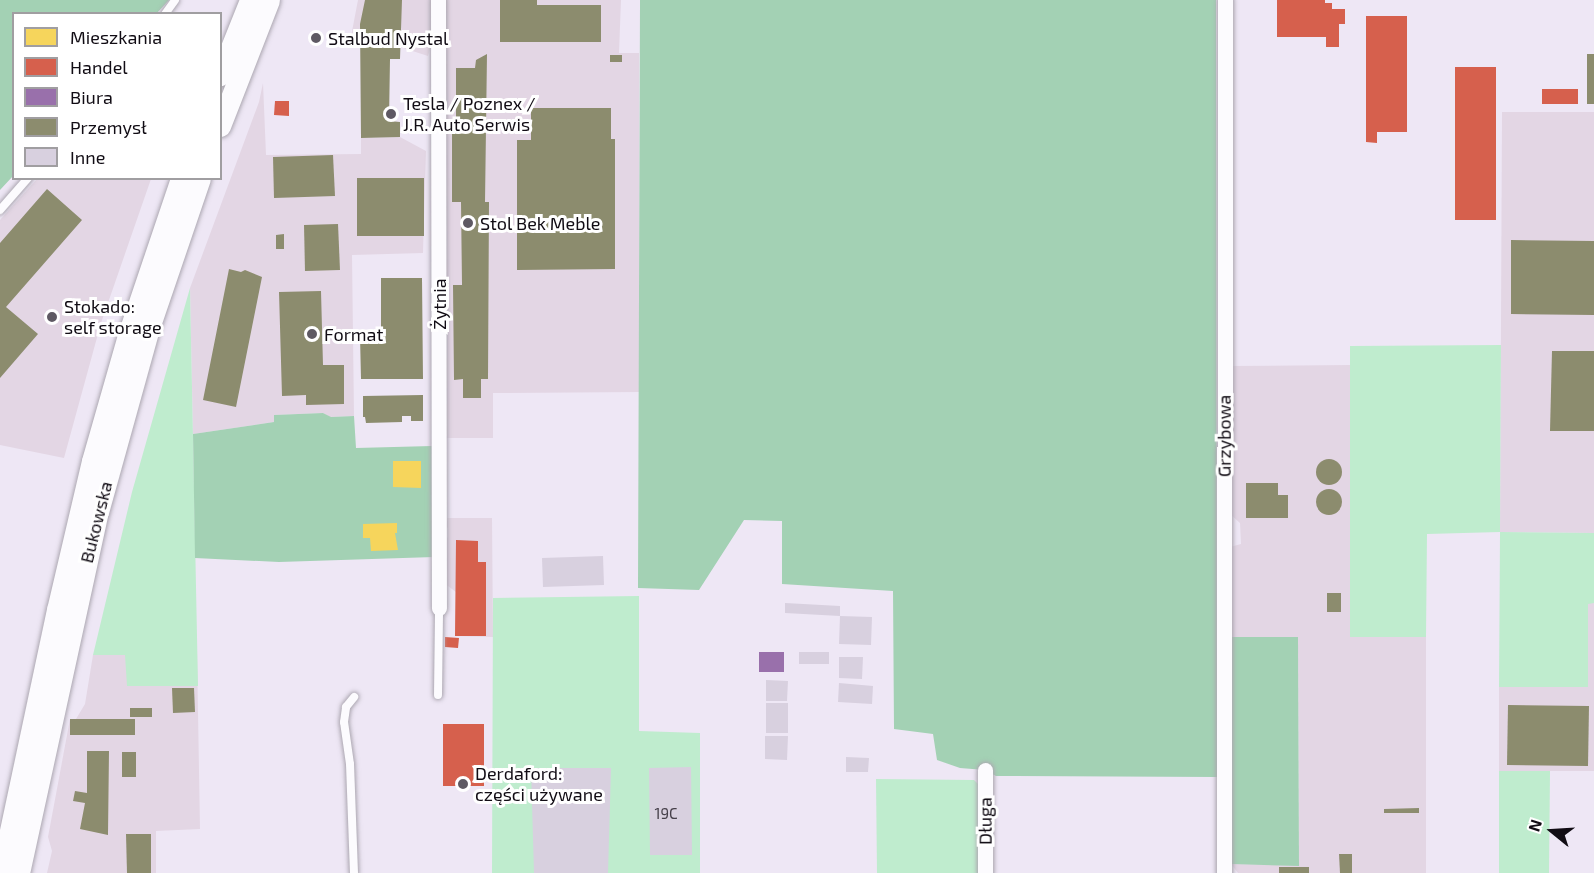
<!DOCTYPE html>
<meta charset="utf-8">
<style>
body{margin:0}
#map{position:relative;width:1594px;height:873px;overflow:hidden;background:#eee7f5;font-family:"Exo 2",sans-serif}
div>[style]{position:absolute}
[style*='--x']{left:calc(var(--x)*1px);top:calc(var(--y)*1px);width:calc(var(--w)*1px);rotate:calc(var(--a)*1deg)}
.industrial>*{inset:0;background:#e3d6e4}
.green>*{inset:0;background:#bfecce}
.forest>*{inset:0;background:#a3d1b4}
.homes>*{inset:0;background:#f6d55c}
.shops>*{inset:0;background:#d6604d}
.offices>*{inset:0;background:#9970ab}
.industry>*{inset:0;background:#8c8c6e}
.round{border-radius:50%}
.building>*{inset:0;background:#d8d0df}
.roads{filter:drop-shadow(0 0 2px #aca7b1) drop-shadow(0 0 2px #aca7b1)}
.service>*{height:8px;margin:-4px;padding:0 4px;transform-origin:4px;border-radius:4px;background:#fcfbfe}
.minor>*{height:15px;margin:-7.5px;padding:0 7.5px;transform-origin:7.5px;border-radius:7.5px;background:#fcfbfe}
.secondary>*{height:21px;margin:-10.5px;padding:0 10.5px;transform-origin:10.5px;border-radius:10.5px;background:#fcfbfe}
.dots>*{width:16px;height:16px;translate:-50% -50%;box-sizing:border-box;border:3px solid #fff;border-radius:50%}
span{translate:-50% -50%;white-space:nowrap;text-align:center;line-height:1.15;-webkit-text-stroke:6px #fff;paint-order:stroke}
.number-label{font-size:15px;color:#46404a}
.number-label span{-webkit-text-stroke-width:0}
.poi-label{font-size:18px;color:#110c14}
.left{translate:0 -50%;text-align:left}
.street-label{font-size:18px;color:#110c14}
.legend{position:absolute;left:12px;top:12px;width:210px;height:168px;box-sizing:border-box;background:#fff;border:2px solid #a09ea1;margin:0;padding:8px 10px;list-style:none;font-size:18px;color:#110c14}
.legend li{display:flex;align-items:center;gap:12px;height:30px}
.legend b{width:30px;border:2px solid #a09ea1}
.north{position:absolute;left:1522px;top:801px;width:60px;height:60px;-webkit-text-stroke:4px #fff;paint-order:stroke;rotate:288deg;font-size:16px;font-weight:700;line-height:24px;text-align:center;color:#110c14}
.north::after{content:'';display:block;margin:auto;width:21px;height:27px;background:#110c14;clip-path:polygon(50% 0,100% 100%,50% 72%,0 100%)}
</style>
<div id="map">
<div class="industrial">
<i style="clip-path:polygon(358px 0,432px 0,431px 45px,428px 56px,400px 47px,349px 47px)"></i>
<i style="clip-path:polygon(443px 0,621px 0,619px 53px,639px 53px,639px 392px,493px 393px,493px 438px,443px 438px)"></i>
<i style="clip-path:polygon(263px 83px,266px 155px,361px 154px,361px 138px,400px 137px,426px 151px,423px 253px,352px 255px,354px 416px,330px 417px,323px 413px,274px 415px,274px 422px,193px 434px,190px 288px,259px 102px)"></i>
<i style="clip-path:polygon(1502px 112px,1594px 112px,1594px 533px,1500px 532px)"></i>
<i style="clip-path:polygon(37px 179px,151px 179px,101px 323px,64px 458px,0 445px,0 220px)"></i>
<i style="clip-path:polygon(1350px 365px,1350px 637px,1426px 637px,1426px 873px,1238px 873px,1231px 864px,1299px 865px,1298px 638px,1230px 637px,1230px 547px,1241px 544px,1240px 523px,1230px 514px,1230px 366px)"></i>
<i style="clip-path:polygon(443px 518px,492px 518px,493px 637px,455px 636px,456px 592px,444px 583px,444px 541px,448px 537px,448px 528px,443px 524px)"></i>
<i style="clip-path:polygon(1588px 603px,1594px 603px,1594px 771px,1499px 771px,1499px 687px,1588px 687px)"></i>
<i style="clip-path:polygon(197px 653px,200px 829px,156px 831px,156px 873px,47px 873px,52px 851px,48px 837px,70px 719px,76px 719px,85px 704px,93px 655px)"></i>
</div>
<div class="green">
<i style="clip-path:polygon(190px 288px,198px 686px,127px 686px,125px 655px,93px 655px,132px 492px)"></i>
<i style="clip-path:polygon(1501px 345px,1500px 532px,1594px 533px,1594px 603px,1588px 604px,1588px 687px,1499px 687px,1500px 532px,1427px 534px,1426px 637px,1350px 637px,1350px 346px)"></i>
<i style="clip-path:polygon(639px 596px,639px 731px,700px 733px,700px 873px,492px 873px,493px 598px)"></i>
<i style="clip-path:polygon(1499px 771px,1550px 771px,1549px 873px,1499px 873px)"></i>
<i style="clip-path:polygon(876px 779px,974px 780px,978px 784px,978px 873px,877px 873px)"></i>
</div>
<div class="forest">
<i style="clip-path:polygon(0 0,169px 0,157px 13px,14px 14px,13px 176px,0 190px)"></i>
<i style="clip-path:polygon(640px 0,1216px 0,1217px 777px,996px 776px,985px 770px,960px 768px,937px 760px,933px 734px,894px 729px,893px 591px,782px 584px,782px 521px,744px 520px,699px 590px,638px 588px)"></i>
<i style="clip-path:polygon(323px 413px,331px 417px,354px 416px,356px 448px,432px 446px,434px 557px,279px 562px,195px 558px,193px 434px,274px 422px,274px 415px)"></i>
<i style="clip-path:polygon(1230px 637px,1298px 637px,1299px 866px,1231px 864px)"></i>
</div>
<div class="homes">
<i style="clip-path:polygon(393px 461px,421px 461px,421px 488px,393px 487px)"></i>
<i style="clip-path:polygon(397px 523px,397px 533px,395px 533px,398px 550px,371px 551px,370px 538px,363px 538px,363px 524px)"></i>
</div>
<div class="shops">
<i style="clip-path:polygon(1277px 0,1325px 0,1325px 3px,1332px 3px,1332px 9px,1345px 9px,1345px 24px,1339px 24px,1339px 47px,1326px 47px,1326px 37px,1277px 37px)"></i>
<i style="clip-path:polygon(1366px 16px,1407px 16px,1407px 132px,1377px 132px,1377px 143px,1366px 142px)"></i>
<i style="clip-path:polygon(1455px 67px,1496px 67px,1496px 220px,1455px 220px)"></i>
<i style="clip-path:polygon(1542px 89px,1578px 89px,1578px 104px,1542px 104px)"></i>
<i style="clip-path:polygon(275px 101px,289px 101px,289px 116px,274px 115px)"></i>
<i style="clip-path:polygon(456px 540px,478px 541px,478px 562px,486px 562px,486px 636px,455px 636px)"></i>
<i style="clip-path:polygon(445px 637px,459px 638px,458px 648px,445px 647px)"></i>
<i style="clip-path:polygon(443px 724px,484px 724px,484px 786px,443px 786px)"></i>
</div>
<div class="offices">
<i style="clip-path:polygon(759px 652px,784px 652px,784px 672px,759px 672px)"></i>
</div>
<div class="industry">
<i style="clip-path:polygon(365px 0,402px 0,400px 59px,390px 59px,389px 121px,400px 122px,400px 137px,361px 138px,360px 24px)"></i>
<i style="clip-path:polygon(500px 0,537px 0,537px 5px,601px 5px,601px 42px,500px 42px)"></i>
<i style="clip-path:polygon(487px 54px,485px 202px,489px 202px,488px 379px,481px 379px,481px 398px,463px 398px,463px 379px,454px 380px,453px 285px,462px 285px,461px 202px,452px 202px,452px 132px,456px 132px,456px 68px,475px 68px,476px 60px)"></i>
<i style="clip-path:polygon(1587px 54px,1594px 54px,1594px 104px,1587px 104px)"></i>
<i style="clip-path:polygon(610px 55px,622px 55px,622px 62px,610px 62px)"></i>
<i style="clip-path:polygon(531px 108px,611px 108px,611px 139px,615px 139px,615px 269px,517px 270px,517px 140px,531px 140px)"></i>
<i style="clip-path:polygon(333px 155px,335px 196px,274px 198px,273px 157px)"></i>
<i style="clip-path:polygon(357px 178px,424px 178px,424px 236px,357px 236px)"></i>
<i style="clip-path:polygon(47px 189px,82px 220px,6px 307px,38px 334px,0 378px,0 243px)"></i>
<i style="clip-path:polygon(338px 224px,340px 270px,305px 271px,304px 225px)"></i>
<i style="clip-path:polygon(284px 234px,284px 249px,276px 249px,276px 235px)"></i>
<i style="clip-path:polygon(1511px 240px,1594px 241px,1594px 315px,1511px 314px)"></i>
<i style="clip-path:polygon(229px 269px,241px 272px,245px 270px,262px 277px,236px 407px,203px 400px)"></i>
<i style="clip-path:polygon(381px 278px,422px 278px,423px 379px,361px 379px,360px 336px,381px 336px)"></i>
<i style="clip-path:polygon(321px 291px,323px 365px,344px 365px,344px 404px,306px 405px,306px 395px,282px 396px,279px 292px)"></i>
<i style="clip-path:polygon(1552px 351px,1594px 351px,1594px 431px,1550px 431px)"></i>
<i style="clip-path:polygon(423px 395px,423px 421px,411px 421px,411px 416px,402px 416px,402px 422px,366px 423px,365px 417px,363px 417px,363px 396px)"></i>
<i class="round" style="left:1316px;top:459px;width:26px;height:26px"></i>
<i style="clip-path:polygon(1246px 483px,1278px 483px,1278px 495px,1288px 495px,1288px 518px,1246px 518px)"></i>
<i class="round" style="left:1316px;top:489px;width:26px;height:26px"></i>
<i style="clip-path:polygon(1327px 593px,1341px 593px,1341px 612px,1327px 612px)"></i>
<i style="clip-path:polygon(172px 688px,194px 688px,195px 712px,173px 713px)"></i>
<i style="clip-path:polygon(1508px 705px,1589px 706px,1588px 766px,1507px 765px)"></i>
<i style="clip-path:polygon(130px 708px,152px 708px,152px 717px,130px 717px)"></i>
<i style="clip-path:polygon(70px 719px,135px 719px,135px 735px,70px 735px)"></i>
<i style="clip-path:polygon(87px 751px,109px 751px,108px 835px,80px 829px,85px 803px,73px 801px,75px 791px,87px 793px)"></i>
<i style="clip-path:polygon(122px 752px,136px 752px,136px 777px,122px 777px)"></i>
<i style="clip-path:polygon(1419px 808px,1419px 813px,1384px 813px,1384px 809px)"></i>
<i style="clip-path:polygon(126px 834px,151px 834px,151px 873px,127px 873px)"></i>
<i style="clip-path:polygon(1339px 854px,1352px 854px,1352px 873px,1340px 873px)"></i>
<i style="clip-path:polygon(1279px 867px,1309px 867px,1309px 873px,1279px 873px)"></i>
</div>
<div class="building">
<i style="clip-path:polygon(603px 556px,604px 585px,543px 587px,542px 558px)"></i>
<i style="clip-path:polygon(785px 603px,840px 606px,840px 616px,785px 613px)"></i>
<i style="clip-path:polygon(840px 616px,872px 617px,871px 645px,839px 644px)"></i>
<i style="clip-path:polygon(799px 652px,829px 652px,829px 664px,799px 664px)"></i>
<i style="clip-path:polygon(839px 657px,863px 657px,862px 679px,839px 678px)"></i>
<i style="clip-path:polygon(766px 680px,788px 681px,787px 701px,766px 701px)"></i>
<i style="clip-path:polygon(839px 683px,873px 686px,872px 704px,838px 702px)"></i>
<i style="clip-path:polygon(766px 703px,788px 703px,788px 733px,766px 733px)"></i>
<i style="clip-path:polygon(765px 736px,788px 736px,787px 760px,765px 759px)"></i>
<i style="clip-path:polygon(846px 757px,869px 758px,868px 772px,846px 772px)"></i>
<i style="clip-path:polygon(691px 767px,692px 855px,650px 855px,649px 768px)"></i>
<i style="clip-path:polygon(531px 768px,611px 768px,608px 873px,534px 873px)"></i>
</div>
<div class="roads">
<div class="service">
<i style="--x:165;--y:14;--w:17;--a:-54"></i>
<i style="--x:0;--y:210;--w:43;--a:-48.8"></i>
<i style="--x:438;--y:695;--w:87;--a:-89.3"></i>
<i style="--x:354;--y:873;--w:109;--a:-92.1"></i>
<i style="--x:350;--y:764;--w:42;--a:-98.1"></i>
<i style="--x:344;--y:722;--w:15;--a:-82"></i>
<i style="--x:346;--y:707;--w:13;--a:-51"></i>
</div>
<div class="minor">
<i style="--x:438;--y:0;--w:608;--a:89.91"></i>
<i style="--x:985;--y:770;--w:103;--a:90"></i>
<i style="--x:1224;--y:873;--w:873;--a:-89.93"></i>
</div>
<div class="secondary">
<i style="--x:220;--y:75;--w:81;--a:-68.2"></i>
<i style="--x:220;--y:126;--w:135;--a:-68.7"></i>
<i style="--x:1;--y:873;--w:269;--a:-78"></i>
<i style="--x:57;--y:610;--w:153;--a:-76.8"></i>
<i style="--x:92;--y:461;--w:134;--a:-74"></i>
<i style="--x:129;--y:332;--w:163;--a:-71.3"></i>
<i style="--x:19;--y:873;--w:370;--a:-77.7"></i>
<i style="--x:98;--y:512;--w:194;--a:-74.5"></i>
<i style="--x:150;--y:325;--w:155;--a:-71.2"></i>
</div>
</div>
<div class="dots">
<i style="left:316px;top:38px;background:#5e5963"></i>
<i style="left:391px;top:114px;background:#5e5963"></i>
<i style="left:468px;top:223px;background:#5e5963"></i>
<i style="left:52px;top:317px;background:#5e5963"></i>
<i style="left:312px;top:334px;background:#5e5963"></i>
<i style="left:463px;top:784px;background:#5e5963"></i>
</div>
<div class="number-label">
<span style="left:666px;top:814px">19C</span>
</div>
<div class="poi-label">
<span class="left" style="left:328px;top:38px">Stalbud Nystal</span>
<span class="left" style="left:403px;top:114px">Tesla / Poznex /<br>J.R. Auto Serwis</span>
<span class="left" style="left:480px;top:223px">Stol Bek Meble</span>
<span class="left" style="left:64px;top:317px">Stokado:<br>self storage</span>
<span class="left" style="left:324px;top:334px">Format</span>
<span class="left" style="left:475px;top:784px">Derdaford:<br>części używane</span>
</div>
<div class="street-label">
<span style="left:439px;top:304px;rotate:-90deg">Żytnia</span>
<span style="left:1224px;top:436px;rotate:-90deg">Grzybowa</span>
<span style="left:96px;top:522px;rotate:-76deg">Bukowska</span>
<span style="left:985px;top:821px;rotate:-90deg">Długa</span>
</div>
<ul class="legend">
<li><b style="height:16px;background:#f6d55c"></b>Mieszkania</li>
<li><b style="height:16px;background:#d6604d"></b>Handel</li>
<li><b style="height:16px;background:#9970ab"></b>Biura</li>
<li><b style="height:16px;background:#8c8c6e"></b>Przemysł</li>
<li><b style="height:16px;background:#d8d0df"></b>Inne</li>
</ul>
<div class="north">N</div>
</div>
